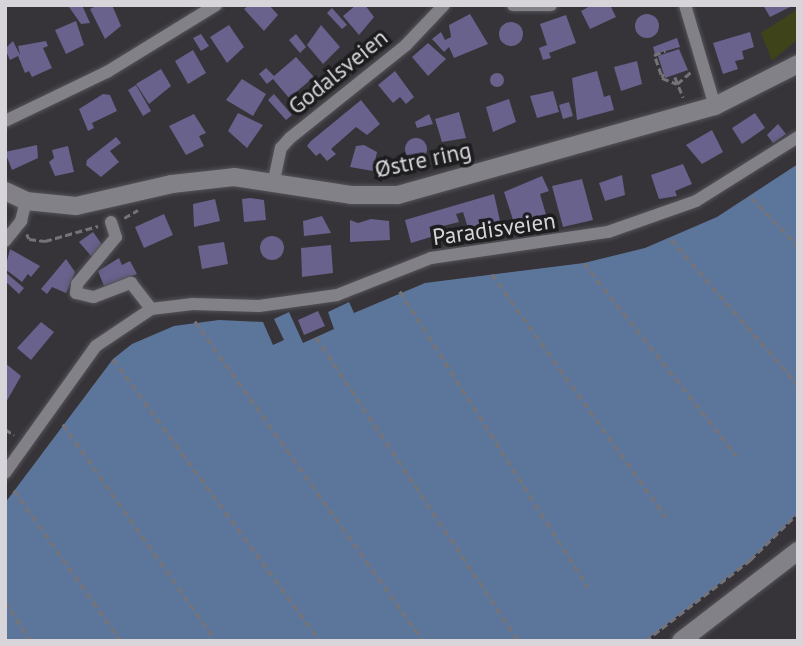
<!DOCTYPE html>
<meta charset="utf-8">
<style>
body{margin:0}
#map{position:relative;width:803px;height:646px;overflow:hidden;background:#363439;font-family:"PT Sans",sans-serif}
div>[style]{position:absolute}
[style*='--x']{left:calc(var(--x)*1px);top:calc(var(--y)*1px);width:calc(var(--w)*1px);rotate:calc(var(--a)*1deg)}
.green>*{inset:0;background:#3f431a}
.water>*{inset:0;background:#5c769b}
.building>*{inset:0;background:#68628c}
.round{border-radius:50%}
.path>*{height:2.5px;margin-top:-1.25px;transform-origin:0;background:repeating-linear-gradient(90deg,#757378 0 7px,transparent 0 10.5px)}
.roads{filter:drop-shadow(0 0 2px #555358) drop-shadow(0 0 2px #555358)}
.street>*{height:12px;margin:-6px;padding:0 6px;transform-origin:6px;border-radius:6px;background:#838188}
.secondary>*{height:18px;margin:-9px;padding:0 9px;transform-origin:9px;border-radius:9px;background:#838188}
span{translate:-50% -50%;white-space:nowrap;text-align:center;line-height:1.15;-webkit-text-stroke:7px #1d1c1e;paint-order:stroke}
.street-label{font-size:23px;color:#d7d5d9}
.frame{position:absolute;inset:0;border:7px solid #d7d5d9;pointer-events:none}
</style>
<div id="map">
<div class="green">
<i style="clip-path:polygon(798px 9px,798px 39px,772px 61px,761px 33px)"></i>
</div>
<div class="water">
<i style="clip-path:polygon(798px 164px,798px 513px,750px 560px,645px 641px,5px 641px,5px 503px,113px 359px,132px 344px,174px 326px,219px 320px,263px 322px,273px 345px,284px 340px,274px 319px,289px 312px,303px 343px,334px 329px,328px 312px,349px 302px,354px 313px,425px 283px,584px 263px,645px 248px,717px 217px)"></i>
</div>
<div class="building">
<i style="clip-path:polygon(73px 5px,82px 5px,90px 23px,81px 24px,69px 7px)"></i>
<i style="clip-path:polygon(98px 5px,112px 5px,121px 26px,105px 39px,90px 9px)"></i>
<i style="clip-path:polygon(249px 5px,269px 5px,278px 15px,264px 31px,244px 9px)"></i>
<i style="clip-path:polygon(356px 5px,365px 5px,374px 17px,359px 35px,343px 16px)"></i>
<i style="clip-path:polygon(592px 5px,610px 5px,616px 17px,590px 29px,581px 11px)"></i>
<i style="clip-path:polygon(763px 5px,794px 5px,770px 17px)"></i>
<i style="clip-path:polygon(332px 8px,347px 25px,342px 29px,327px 13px)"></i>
<i style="clip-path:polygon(470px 14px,488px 44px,454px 58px,449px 47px,444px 52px,432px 39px,441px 32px,445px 40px,451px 37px,449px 25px)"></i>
<i class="round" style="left:635px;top:14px;width:24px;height:24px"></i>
<i style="clip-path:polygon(566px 15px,576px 43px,549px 53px,551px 58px,543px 60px,539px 48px,547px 45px,540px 24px)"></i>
<i style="clip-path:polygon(76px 21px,84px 45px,66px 54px,55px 30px)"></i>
<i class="round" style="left:499px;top:22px;width:24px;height:24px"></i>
<i style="clip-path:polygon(229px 25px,244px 47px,227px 63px,210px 37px)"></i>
<i style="clip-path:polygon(321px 25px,340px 47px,323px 64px,307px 45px)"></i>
<i style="clip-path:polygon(750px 32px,754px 47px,742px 51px,744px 59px,735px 61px,738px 69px,723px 74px,713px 43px)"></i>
<i style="clip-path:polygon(201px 34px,209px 46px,201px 51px,193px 38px)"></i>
<i style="clip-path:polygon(296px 34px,306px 47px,300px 53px,289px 40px)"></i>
<i style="clip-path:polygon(677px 38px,680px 47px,655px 54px,653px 47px)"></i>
<i style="clip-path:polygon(13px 41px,20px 55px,18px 46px,46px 41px,48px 46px,43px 48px,52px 68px,32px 77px,29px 71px,25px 73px,18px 56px,10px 60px,5px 49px)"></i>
<i style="clip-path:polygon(428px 43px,446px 59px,428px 76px,412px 57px)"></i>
<i style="clip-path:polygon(679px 49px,688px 70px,665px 78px,658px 56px)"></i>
<i style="clip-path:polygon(193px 50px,206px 73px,188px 84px,175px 61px)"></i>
<i style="clip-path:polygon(296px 57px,314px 77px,289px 98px,273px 79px,267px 84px,259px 74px,266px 68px,274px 76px)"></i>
<i style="clip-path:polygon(637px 61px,642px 84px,621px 91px,614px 67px)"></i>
<i style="clip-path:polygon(161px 69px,171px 86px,149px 104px,136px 84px)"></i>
<i style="clip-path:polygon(395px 71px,414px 97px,406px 104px,400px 97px,393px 103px,378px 85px)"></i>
<i style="clip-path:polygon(597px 71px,604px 97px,610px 95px,614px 110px,577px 120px,572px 78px)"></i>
<i class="round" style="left:490px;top:73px;width:14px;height:14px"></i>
<i style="clip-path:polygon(242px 79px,266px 94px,253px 116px,226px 100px)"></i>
<i style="clip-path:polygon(136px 85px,151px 111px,143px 116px,128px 90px)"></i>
<i style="clip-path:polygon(553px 91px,559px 112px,537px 118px,530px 96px)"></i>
<i style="clip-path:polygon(103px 94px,110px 95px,117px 111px,92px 123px,94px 128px,88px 131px,79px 109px)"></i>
<i style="clip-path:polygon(274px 94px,292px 115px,286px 120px,268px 100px)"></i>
<i style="clip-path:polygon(509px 99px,516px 122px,493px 132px,486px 107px)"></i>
<i style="clip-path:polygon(361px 100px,380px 124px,367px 135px,356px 127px,331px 149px,336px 154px,327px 161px,320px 153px,316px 156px,307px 146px,311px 141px)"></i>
<i style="clip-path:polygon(569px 102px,573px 116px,563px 119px,559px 105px)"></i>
<i style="clip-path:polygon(459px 112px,466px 138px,442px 142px,435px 119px)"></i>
<i style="clip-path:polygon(238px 113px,263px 125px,247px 148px,228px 131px)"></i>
<i style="clip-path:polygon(755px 113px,765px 128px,742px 144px,732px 128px)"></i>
<i style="clip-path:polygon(194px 114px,206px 133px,199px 136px,204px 146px,186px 155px,169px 126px)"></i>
<i style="clip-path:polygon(429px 114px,433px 124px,417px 128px,415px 122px)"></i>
<i style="clip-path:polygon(778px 124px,786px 134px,773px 143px,767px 135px)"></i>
<i style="clip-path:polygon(712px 130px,723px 152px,702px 164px,686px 145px)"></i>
<i style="clip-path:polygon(116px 137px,121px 143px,110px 151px,119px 162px,101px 177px,86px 165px,87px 160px)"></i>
<i class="round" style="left:405px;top:138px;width:22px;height:22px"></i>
<i style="clip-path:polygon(37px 145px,38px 158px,12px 170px,5px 152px)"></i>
<i style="clip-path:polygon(364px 145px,377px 152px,373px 171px,350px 167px,356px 146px)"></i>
<i style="clip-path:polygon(68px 146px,74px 172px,55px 176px,49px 162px,54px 158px,52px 150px)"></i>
<i style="clip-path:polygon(683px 164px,692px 184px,675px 191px,677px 196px,659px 199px,651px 175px)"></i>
<i style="clip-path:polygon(622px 175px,625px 195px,605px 201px,599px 183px)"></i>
<i style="clip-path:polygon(542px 176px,549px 191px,540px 194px,547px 218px,515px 226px,504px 192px)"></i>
<i style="clip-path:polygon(582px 179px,593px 220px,563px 227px,552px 186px)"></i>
<i style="clip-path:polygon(494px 194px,500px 221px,468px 228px,463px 212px,456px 214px,459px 222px,443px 226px,444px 233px,411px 243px,405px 220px)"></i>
<i style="clip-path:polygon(250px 198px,264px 200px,266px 220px,244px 222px,242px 199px)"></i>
<i style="clip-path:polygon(215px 199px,220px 221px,194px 227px,193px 204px)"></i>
<i style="clip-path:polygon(164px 214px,173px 235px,144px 248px,135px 227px)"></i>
<i style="clip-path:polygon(322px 216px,331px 233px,304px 236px,303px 221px)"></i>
<i style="clip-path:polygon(371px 219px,389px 221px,390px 240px,350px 242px,350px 220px,358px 223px)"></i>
<i style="clip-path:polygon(93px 232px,103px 246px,92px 257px,79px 242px)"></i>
<i class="round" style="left:260px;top:236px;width:24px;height:24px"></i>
<i style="clip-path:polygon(224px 242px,228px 264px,202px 269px,198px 246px)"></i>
<i style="clip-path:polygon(331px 245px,333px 273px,302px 277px,301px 248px)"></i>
<i style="clip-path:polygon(10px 249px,40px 266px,31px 277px,28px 274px,22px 282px,5px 269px)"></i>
<i style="clip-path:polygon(119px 258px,122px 265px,130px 261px,137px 274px,104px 286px,98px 271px)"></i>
<i style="clip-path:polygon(66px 259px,75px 272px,66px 293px,52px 287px,47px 294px,41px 289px)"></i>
<i style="clip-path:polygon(5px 272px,24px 288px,19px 294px,5px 281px)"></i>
<i style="clip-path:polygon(318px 311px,325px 326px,304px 335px,298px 320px)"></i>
<i style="clip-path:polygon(41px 322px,54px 332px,31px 360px,17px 348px)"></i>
<i style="clip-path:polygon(5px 363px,21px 376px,5px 404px)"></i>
</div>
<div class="path">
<i style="--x:664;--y:74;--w:4;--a:117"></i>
<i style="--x:662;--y:78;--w:16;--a:22"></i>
<i style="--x:677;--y:84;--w:18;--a:-41"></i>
<i style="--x:661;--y:75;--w:21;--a:-109"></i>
<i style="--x:654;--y:55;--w:12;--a:-20"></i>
<i style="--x:675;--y:77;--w:22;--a:68"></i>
<i style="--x:751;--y:197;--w:68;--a:46.2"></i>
<i style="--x:124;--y:218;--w:16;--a:-30"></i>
<i style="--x:27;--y:234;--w:5;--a:68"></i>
<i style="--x:29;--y:239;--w:16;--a:7"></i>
<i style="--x:45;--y:241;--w:55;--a:-15.8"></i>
<i style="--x:671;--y:239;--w:194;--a:49"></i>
<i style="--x:584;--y:263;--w:246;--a:51.6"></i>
<i style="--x:492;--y:274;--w:299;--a:54.4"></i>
<i style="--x:400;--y:291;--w:351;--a:57.6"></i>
<i style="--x:195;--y:321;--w:393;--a:54.5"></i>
<i style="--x:316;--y:337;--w:366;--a:56.3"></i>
<i style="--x:113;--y:359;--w:350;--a:53.7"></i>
<i style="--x:63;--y:424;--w:266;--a:54.8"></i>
<i style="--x:5;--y:429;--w:11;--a:34"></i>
<i style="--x:14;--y:490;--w:185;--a:54.7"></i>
<i style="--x:5;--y:601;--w:48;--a:57"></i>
<i style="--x:645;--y:641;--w:133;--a:-37.6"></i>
<i style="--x:750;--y:560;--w:67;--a:-44.4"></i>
</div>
<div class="roads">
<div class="street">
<i style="--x:513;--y:5;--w:38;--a:0"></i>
<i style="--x:685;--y:5;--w:105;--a:73.5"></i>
<i style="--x:5;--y:121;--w:113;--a:-25.7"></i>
<i style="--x:107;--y:72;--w:128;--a:-31.6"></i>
<i style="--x:274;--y:180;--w:33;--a:-78"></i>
<i style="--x:281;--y:148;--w:13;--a:-48"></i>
<i style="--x:290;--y:138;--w:149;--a:-38.7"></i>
<i style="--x:406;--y:45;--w:55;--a:-46.5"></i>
<i style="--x:111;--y:222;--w:16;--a:72"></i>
<i style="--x:116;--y:237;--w:61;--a:129.7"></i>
<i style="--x:77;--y:284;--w:9;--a:96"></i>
<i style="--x:76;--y:293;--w:18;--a:13"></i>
<i style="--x:94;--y:297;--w:40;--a:-21"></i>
<i style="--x:131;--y:283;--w:33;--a:52"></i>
<i style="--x:5;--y:241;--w:26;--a:-51"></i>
<i style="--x:21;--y:221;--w:21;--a:-76"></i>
<i style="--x:5;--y:473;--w:156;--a:-54.4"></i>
<i style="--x:96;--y:346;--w:66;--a:-33.9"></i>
<i style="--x:151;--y:309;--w:42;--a:-6.8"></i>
<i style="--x:193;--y:304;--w:66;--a:1.7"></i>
<i style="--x:259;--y:306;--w:79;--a:-8"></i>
<i style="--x:337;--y:295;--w:101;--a:-21.5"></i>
<i style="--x:431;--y:258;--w:179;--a:-8.4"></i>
<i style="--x:608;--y:232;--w:93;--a:-19.4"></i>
<i style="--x:696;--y:201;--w:120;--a:-32.1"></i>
</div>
<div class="secondary">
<i style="--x:5;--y:191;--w:23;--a:25"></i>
<i style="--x:26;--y:201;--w:50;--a:5.7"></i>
<i style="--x:76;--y:206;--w:98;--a:-12.9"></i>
<i style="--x:172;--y:184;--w:62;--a:-6.4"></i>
<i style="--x:234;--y:177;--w:118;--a:8.7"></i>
<i style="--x:351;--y:195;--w:47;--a:0"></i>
<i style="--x:398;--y:195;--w:329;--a:-15.7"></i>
<i style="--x:715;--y:106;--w:93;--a:-26.8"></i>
<i style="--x:681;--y:641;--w:148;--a:-37.6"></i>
</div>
</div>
<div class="street-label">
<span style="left:338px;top:72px;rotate:-39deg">Godalsveien</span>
<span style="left:423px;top:160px;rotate:-12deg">Østre ring</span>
<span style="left:494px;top:229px;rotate:-8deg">Paradisveien</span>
</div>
<div class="frame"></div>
</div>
